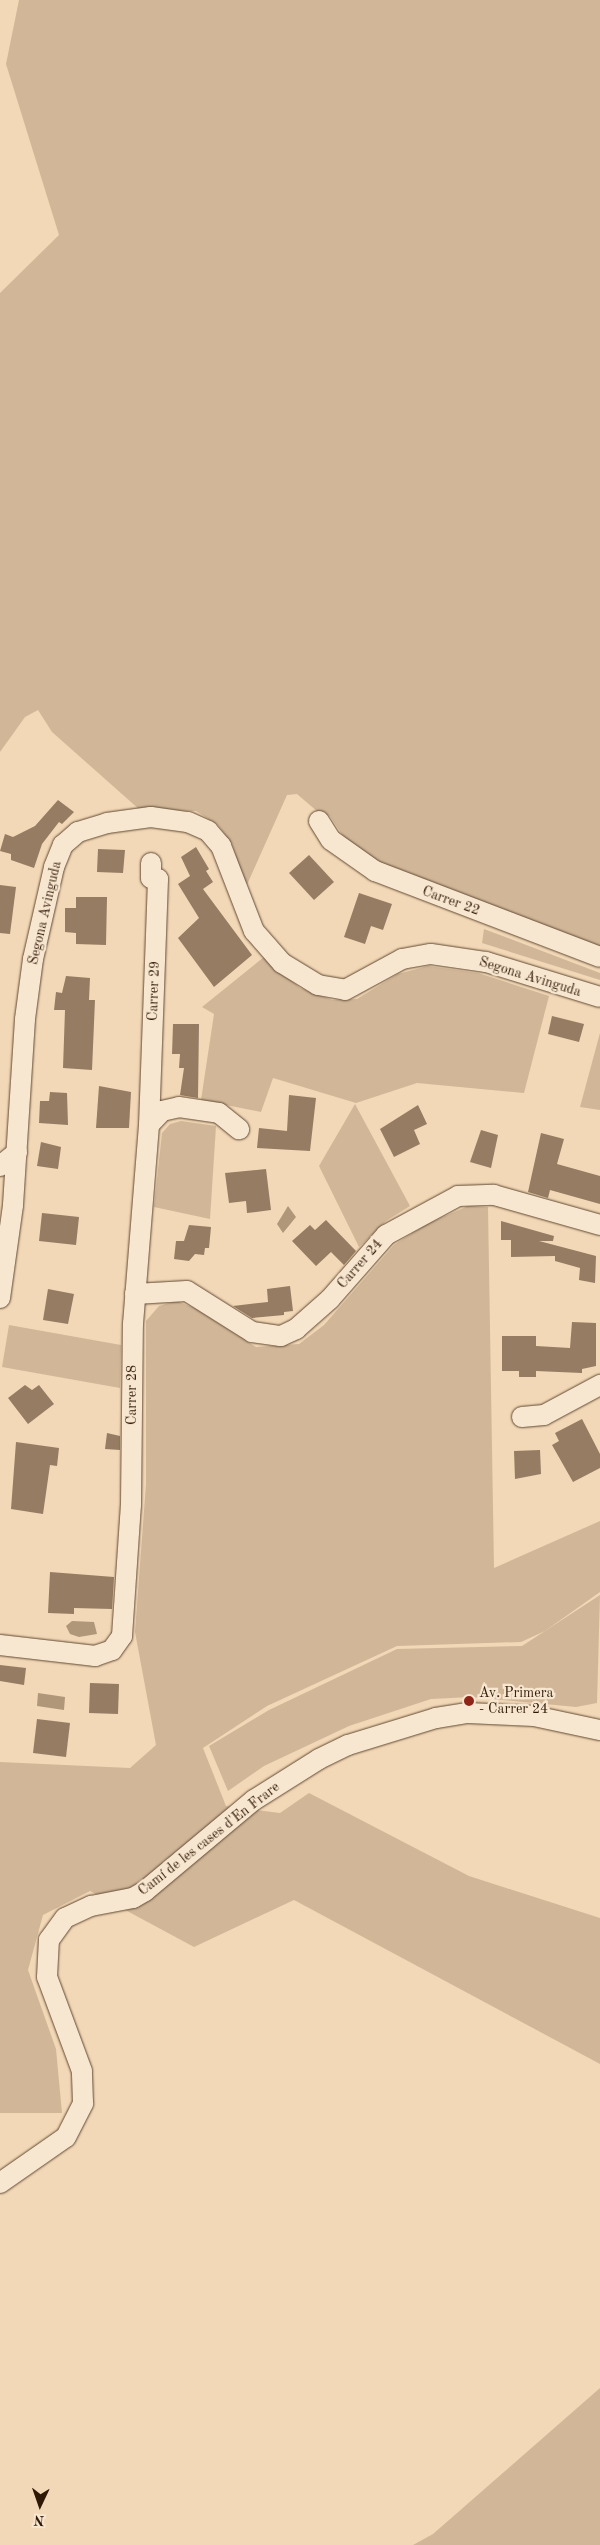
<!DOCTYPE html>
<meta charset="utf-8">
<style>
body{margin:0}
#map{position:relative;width:600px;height:2545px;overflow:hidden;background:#f2d8b6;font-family:"Old Standard TT",serif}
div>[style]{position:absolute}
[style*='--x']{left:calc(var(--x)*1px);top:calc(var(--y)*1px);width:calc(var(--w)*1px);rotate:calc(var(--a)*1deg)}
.green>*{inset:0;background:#d1b798}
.water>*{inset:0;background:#b0977a}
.building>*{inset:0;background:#957c62}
.roads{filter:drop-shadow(0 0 1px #604832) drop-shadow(0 0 1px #604832)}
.street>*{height:20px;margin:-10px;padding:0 10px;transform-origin:10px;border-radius:10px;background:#f7e6d0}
.dots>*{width:14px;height:14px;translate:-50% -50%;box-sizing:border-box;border:2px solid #f7e6d0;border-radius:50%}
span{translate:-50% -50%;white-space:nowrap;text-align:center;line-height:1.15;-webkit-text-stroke:4.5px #f7e6d0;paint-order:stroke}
.street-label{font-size:14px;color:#301806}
.poi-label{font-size:14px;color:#301806}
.left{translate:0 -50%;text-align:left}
.north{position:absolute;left:15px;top:2480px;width:50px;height:50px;-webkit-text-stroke:4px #f7e6d0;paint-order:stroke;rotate:183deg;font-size:14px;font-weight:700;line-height:20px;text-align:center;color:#301806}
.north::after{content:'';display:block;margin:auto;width:18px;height:22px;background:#301806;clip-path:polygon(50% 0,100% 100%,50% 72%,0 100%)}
</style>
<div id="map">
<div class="green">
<i style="clip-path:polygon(19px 0,600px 0,600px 950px,387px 870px,351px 848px,330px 816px,318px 812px,297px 794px,287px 795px,246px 887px,232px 844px,218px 825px,196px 811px,140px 810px,52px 732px,38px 710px,25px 717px,0 752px,0 293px,59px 235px,6px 64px)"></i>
<i style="clip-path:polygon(484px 929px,600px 973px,600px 980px,482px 943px)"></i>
<i style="clip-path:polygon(264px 957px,300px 988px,332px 1000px,357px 999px,398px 974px,428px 966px,478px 973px,549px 996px,524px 1093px,417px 1083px,356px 1103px,273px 1078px,261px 1112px,201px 1100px,214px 1014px,202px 1007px)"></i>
<i style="clip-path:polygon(600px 1033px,600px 1110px,580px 1107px)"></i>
<i style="clip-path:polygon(355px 1104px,410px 1206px,386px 1221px,359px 1247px,319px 1166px)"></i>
<i style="clip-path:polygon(181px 1121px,216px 1126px,210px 1219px,154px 1207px,162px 1133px,170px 1124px)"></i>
<i style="clip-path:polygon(468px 1206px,488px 1207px,494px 1568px,600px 1521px,600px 1592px,545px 1631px,521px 1642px,397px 1646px,267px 1706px,203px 1748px,226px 1806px,280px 1813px,309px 1793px,469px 1876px,600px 1918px,600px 2064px,294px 1900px,194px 1947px,90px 1891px,43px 1915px,28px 1970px,56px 2049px,62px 2113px,0 2113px,0 1762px,130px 1768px,156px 1745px,135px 1632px,146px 1484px,146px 1321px,159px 1306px,176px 1301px,195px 1308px,256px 1347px,299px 1344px,324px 1325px,394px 1245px,425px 1225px)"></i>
<i style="clip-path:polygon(9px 1325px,121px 1345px,120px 1388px,2px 1367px)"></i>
<i style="clip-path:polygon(600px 1595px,597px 1703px,576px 1707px,472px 1697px,431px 1699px,349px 1726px,264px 1766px,228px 1791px,209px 1746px,269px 1710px,397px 1649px,522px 1646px)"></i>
<i style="clip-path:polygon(600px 2388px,600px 2545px,413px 2545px,433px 2534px)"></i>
</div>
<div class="water">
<i style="clip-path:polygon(288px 1206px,296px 1217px,283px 1233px,277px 1224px)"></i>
<i style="clip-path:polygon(72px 1621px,94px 1622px,97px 1634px,79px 1637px,70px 1634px,66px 1626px)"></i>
<i style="clip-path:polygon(38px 1693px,65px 1697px,64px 1710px,37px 1706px)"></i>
</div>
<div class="building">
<i style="clip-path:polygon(58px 800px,74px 812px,62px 824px,59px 822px,42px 844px,34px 868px,11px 860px,11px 854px,0 851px,5px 834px,13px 837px,35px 826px)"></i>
<i style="clip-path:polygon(196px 847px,209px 869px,206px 871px,213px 882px,203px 889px,252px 955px,214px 987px,178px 938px,199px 918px,178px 884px,190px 876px,181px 857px)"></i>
<i style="clip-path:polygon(98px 849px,125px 850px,123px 873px,97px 872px)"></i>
<i style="clip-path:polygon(309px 855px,334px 882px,314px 900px,289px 873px)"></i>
<i style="clip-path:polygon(0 885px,16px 887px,10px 934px,0 933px)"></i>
<i style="clip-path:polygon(359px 893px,392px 904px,383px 930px,371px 926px,365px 944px,344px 937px)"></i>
<i style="clip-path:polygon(76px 897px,107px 897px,106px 945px,76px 944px,76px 933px,65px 932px,65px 908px,76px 908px)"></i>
<i style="clip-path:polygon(66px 976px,90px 978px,89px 1000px,95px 1000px,92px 1070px,63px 1068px,65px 1010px,54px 1010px,56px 992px,62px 993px)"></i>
<i style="clip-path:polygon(552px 1016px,584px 1024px,579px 1042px,548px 1034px)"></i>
<i style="clip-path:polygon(173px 1024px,199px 1024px,198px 1098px,180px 1095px,184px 1068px,179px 1068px,180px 1054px,172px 1054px)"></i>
<i style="clip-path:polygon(99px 1086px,131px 1092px,129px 1128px,96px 1128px)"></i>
<i style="clip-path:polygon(50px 1092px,67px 1093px,68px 1125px,39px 1123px,40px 1101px,49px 1101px)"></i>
<i style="clip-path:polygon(289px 1095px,316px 1098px,310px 1151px,257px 1148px,259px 1128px,287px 1131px)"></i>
<i style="clip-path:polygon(418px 1105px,427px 1124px,414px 1130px,420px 1144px,394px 1157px,380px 1129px)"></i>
<i style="clip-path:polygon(481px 1130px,498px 1135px,491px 1168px,470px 1162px)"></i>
<i style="clip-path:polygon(541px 1133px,564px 1139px,557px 1164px,600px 1176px,600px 1204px,550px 1190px,548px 1198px,528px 1192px)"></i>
<i style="clip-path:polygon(41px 1142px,61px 1147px,58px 1169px,37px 1166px)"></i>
<i style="clip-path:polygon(266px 1169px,271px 1210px,247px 1213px,246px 1201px,229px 1203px,225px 1173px)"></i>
<i style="clip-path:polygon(42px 1213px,79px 1217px,76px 1245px,39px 1241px)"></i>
<i style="clip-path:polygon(326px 1220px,356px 1251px,344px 1265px,331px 1252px,316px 1266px,292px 1241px,310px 1225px,315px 1230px)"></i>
<i style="clip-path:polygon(501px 1221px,554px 1236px,553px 1241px,539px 1241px,596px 1256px,595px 1283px,579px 1280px,580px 1268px,555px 1261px,555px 1256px,511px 1257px,511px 1240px,501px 1240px)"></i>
<i style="clip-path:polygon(189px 1225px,211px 1227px,209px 1248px,205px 1248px,204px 1255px,195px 1254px,189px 1261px,174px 1259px,176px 1241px,184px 1241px)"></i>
<i style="clip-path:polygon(290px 1286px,293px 1311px,284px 1312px,284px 1315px,252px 1318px,233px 1306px,268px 1302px,267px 1289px)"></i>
<i style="clip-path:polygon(48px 1289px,74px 1294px,68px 1324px,43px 1320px)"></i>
<i style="clip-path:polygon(572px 1322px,596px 1323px,596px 1366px,582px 1369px,582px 1373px,536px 1371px,536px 1377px,519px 1377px,519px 1371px,502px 1371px,502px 1336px,536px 1336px,536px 1346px,570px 1348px)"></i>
<i style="clip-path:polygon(25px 1385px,32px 1390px,39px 1385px,54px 1404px,28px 1424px,8px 1398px)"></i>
<i style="clip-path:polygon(582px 1419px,600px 1454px,600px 1468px,573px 1482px,552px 1445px,559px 1441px,555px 1433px)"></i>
<i style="clip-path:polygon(107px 1433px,120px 1436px,120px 1450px,105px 1449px)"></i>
<i style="clip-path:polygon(16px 1442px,59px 1448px,57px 1466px,50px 1465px,43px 1514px,11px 1509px)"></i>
<i style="clip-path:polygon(540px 1450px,541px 1474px,515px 1479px,514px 1451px)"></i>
<i style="clip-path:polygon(50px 1572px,114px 1577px,112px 1609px,74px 1608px,74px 1614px,48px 1613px)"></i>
<i style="clip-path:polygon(0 1665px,26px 1668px,24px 1685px,0 1681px)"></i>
<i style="clip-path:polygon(90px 1683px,119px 1684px,118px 1714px,89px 1713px)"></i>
<i style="clip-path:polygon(37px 1719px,70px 1723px,66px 1757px,33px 1753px)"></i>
</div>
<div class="roads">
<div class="street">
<i style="--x:319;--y:821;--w:22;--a:58"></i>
<i style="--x:331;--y:840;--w:54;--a:35.2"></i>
<i style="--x:375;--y:871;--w:241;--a:20.9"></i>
<i style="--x:149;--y:1125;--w:246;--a:-87.9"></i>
<i style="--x:158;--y:879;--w:7;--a:-172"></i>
<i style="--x:151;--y:878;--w:15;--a:-90"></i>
<i style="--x:0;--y:1166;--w:22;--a:-39"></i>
<i style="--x:135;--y:1294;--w:52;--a:-3.3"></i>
<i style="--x:187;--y:1291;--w:77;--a:32.2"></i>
<i style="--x:252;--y:1332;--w:29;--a:8"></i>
<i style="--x:281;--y:1336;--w:17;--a:-25"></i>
<i style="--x:296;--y:1329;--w:45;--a:-41.4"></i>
<i style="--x:330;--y:1299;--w:85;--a:-48.8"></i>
<i style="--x:386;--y:1235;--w:82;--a:-28.4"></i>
<i style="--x:458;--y:1196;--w:36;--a:-2"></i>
<i style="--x:494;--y:1195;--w:110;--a:15.8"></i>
<i style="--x:0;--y:1298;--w:94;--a:-82"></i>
<i style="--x:13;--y:1205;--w:186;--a:-86.3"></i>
<i style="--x:25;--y:1019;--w:61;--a:-82.4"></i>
<i style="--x:33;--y:959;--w:94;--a:-77.1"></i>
<i style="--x:54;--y:867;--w:24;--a:-68"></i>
<i style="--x:63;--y:845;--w:20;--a:-41"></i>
<i style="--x:78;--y:832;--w:30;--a:-17"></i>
<i style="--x:107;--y:823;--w:44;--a:-7.8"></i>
<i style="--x:151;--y:817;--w:37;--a:8"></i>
<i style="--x:188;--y:822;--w:22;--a:24"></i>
<i style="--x:208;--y:831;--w:20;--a:49"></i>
<i style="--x:221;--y:846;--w:91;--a:68.8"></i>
<i style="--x:254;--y:931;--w:43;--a:48.8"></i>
<i style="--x:282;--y:963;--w:42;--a:31.4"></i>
<i style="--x:318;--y:985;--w:27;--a:10"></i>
<i style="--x:345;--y:990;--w:65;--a:-28.5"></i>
<i style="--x:402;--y:959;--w:29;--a:-10"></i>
<i style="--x:431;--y:954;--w:56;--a:8.3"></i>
<i style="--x:486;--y:962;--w:119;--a:17.1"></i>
<i style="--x:522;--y:1417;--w:22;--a:-5"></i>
<i style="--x:544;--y:1415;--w:64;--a:-28.2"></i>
<i style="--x:0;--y:1645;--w:96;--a:6.6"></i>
<i style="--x:95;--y:1656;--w:18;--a:-19"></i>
<i style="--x:112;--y:1650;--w:17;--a:-54"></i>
<i style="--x:122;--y:1636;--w:131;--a:-86.1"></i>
<i style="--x:131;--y:1505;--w:181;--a:-89.4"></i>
<i style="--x:133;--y:1324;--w:200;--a:-85.4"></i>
<i style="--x:149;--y:1125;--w:19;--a:-47"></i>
<i style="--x:162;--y:1111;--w:17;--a:-13"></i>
<i style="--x:179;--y:1107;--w:40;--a:8.5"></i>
<i style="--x:219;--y:1113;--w:26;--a:39"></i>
<i style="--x:0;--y:2183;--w:80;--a:-34.9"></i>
<i style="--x:66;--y:2137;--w:38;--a:-63"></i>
<i style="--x:83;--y:2103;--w:32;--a:-92"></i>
<i style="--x:82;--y:2071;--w:100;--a:-110.4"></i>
<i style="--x:47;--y:1977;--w:37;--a:-87"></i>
<i style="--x:49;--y:1940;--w:27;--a:-54"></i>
<i style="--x:65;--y:1918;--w:29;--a:-25"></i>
<i style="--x:91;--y:1906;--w:43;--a:-10.8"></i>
<i style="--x:133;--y:1898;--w:14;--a:-30"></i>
<i style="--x:145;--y:1891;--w:142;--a:-39.9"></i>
<i style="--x:254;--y:1800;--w:77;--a:-32.2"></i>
<i style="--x:319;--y:1759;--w:32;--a:-26"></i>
<i style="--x:348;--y:1745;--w:92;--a:-17.1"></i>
<i style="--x:436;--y:1718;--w:32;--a:-9"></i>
<i style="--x:468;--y:1713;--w:66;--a:2.6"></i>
<i style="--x:534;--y:1716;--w:67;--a:12"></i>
</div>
</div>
<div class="dots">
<i style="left:469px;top:1701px;background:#8f2418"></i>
</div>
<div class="street-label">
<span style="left:451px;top:901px;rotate:20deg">Carrer 22</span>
<span style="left:45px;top:913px;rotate:-77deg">Segona Avinguda</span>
<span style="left:530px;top:977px;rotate:17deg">Segona Avinguda</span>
<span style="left:154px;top:991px;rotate:-88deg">Carrer 29</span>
<span style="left:360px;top:1264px;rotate:-49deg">Carrer 24</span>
<span style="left:132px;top:1395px;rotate:-90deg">Carrer 28</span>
<span style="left:209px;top:1839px;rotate:-38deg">Camí de les cases d'En Frare</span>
</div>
<div class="poi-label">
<span class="left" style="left:479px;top:1701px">Av. Primera<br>- Carrer 24</span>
</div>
<div class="north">N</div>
</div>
